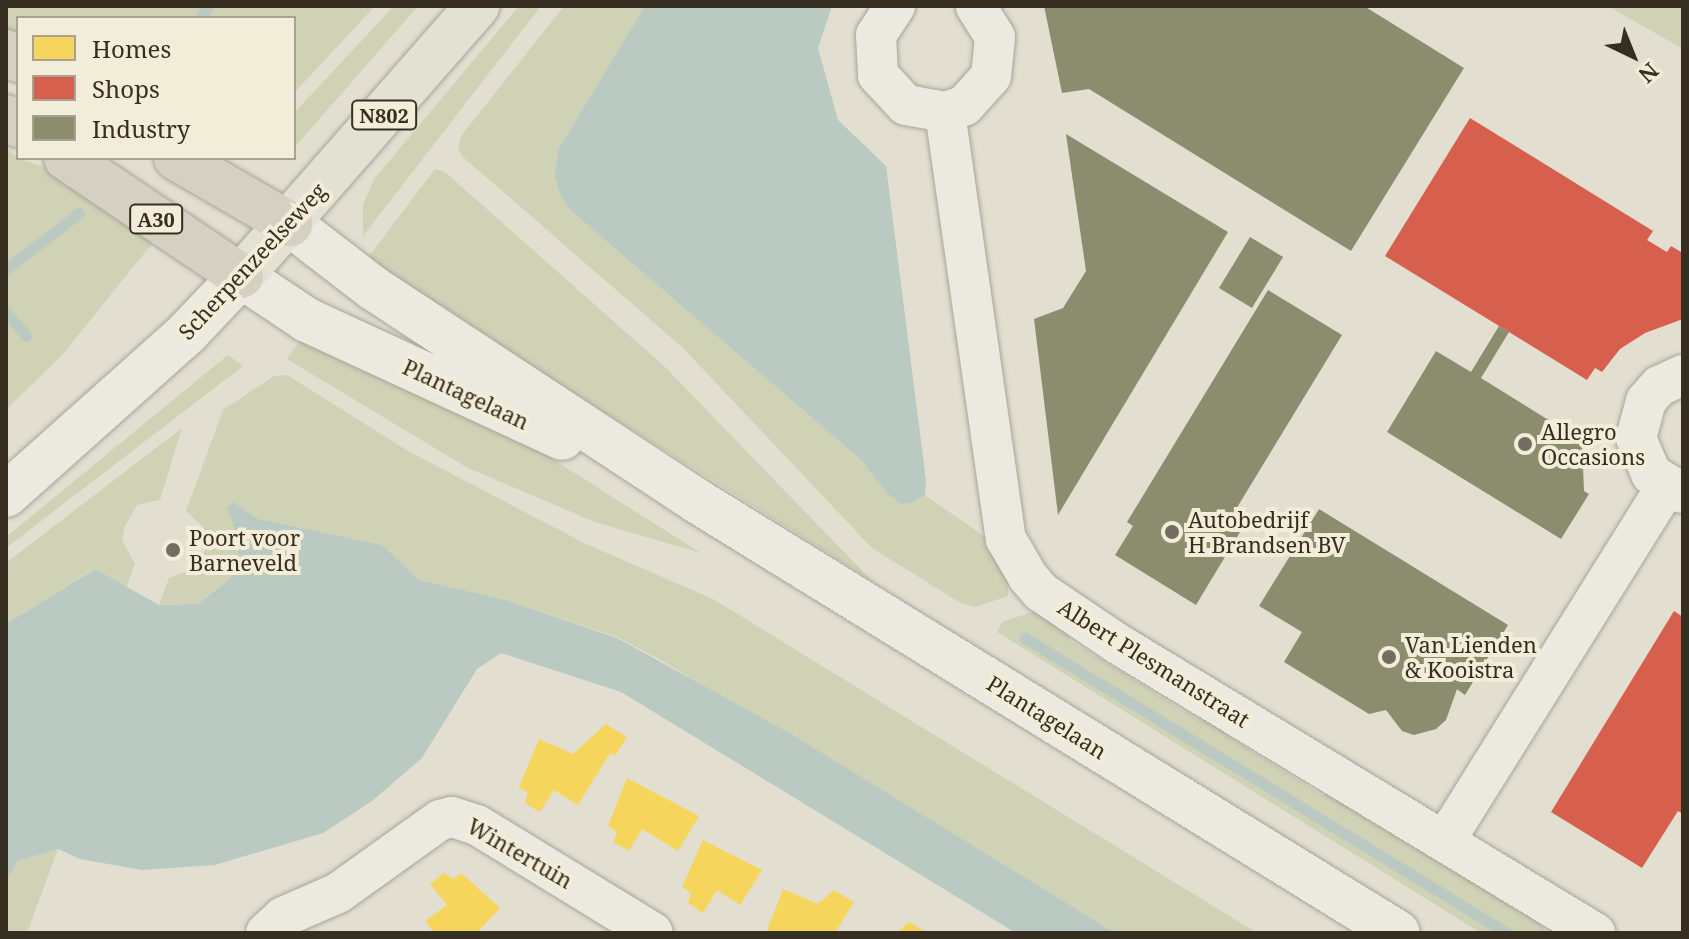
<!DOCTYPE html>
<style>
body{margin:0}
#map{position:relative;width:1689px;height:939px;overflow:hidden;background:#e2dfd1;font-family:"Noto Serif",serif}
div>[style]{position:absolute}
[style*='--x']{left:calc(var(--x)*1px);top:calc(var(--y)*1px);width:calc(var(--w)*1px);rotate:calc(var(--a)*1deg)}
.green>*{inset:0;background:#cfd2b5}
.water>*{inset:0;background:#bac9c1}
.homes>*{inset:0;background:#f6d55c}
.shops>*{inset:0;background:#d6604d}
.industry>*{inset:0;background:#8c8c6e}
.stream>*{height:11px;margin:-5.5px;padding:0 5.5px;transform-origin:5.5px;border-radius:5.5px;background:#bac9c1}
.roads{filter:drop-shadow(0 0 2px #a8a499) drop-shadow(0 0 2px #a8a499)}
.street>*{height:40px;margin:-20px;padding:0 20px;transform-origin:20px;border-radius:20px;background:#ece9e1}
.secondary>*{height:44px;margin:-22px;padding:0 22px;transform-origin:22px;border-radius:22px;background:#ece9e1}
.primary>*{height:44px;margin:-22px;padding:0 22px;transform-origin:22px;border-radius:22px;background:#e3e0d4}
.highway>*{height:44px;margin:-22px;padding:0 22px;transform-origin:22px;border-radius:22px;background:#d6d0c2}
.dots>*{width:22px;height:22px;translate:-50% -50%;box-sizing:border-box;border:4px solid #f2edd8;border-radius:50%}
span{translate:-50% -50%;white-space:nowrap;text-align:center;line-height:1.15;-webkit-text-stroke:8px #f2edd8;paint-order:stroke}
.shield-label span{padding:2px 6px;background:#f2edd8;border:2px solid;border-radius:6px;-webkit-text-stroke-width:0}
.shield-label{font-size:20px;color:#372e22;font-weight:700}
.street-label{font-size:22px;color:#372e22}
.poi-label{font-size:22px;color:#372e22}
.left{translate:0 -50%;text-align:left}
.frame{position:absolute;inset:0;border:8px solid #372e22;pointer-events:none}
.legend{position:absolute;left:16px;top:16px;width:280px;height:144px;box-sizing:border-box;background:#f2edd8;border:2px solid #a7a18f;margin:0;padding:10px 14px;list-style:none;font-size:24px;color:#372e22}
.legend li{display:flex;align-items:center;gap:16px;height:40px}
.legend b{width:40px;border:2px solid #a7a18f}
.north{position:absolute;left:1593px;top:16px;width:80px;height:80px;-webkit-text-stroke:6px #f2edd8;paint-order:stroke;rotate:137deg;font-size:22px;font-weight:700;line-height:32px;text-align:center;color:#372e22}
.north::after{content:'';display:block;margin:auto;width:28px;height:36px;background:#372e22;clip-path:polygon(50% 0,100% 100%,50% 72%,0 100%)}
</style>
<div id="map">
<div class="green">
<i style="clip-path:polygon(6px 6px,375px 6px,294px 93px,294px 18px,18px 18px,18px 36px,6px 28px)"></i>
<i style="clip-path:polygon(394px 6px,418px 6px,294px 148px,294px 113px)"></i>
<i style="clip-path:polygon(519px 6px,541px 6px,363px 236px,363px 204px,375px 178px)"></i>
<i style="clip-path:polygon(564px 6px,645px 6px,559px 148px,560px 194px,569px 209px,860px 459px,887px 493px,914px 502px,925px 495px,985px 537px,1008px 579px,1008px 596px,975px 607px,962px 604px,872px 548px,683px 348px,463px 157px,458px 148px,461px 136px)"></i>
<i style="clip-path:polygon(1608px 6px,1683px 6px,1683px 49px)"></i>
<i style="clip-path:polygon(6px 148px,18px 158px,84px 182px,155px 240px,63px 354px,6px 410px)"></i>
<i style="clip-path:polygon(435px 169px,445px 172px,665px 367px,871px 580px,375px 268px,370px 255px)"></i>
<i style="clip-path:polygon(304px 335px,486px 417px,701px 553px,595px 522px,466px 467px,287px 359px)"></i>
<i style="clip-path:polygon(228px 355px,243px 366px,6px 548px,6px 537px)"></i>
<i style="clip-path:polygon(287px 375px,408px 451px,586px 544px,713px 599px,1257px 933px,1115px 933px,657px 658px,617px 637px,506px 600px,419px 580px,381px 545px,258px 519px,234px 502px,228px 509px,239px 540px,238px 563px,230px 579px,196px 604px,159px 605px,169px 578px,191px 570px,205px 550px,204px 528px,186px 511px,223px 410px,274px 376px)"></i>
<i style="clip-path:polygon(182px 428px,160px 500px,137px 505px,124px 528px,122px 540px,135px 564px,126px 589px,94px 569px,6px 624px,6px 563px)"></i>
<i style="clip-path:polygon(1035px 611px,1065px 626px,1071px 641px,1197px 719px,1223px 724px,1226px 735px,1322px 795px,1337px 794px,1537px 917px,1547px 933px,1481px 933px,997px 632px,1002px 622px)"></i>
<i style="clip-path:polygon(58px 849px,27px 933px,6px 933px,6px 880px,18px 861px)"></i>
</div>
<div class="water">
<i style="clip-path:polygon(645px 6px,832px 6px,818px 48px,838px 120px,886px 166px,926px 480px,925px 495px,914px 502px,902px 504px,887px 493px,860px 459px,569px 209px,560px 194px,555px 176px,559px 148px)"></i>
<i style="clip-path:polygon(234px 502px,258px 519px,382px 545px,419px 580px,506px 600px,617px 638px,791px 734px,1115px 933px,1016px 933px,621px 692px,501px 653px,477px 669px,422px 758px,372px 801px,323px 833px,215px 865px,142px 870px,80px 859px,58px 849px,18px 861px,6px 880px,6px 624px,95px 569px,159px 605px,197px 604px,230px 579px,238px 563px,239px 540px,227px 508px)"></i>
</div>
<div class="homes">
<i style="clip-path:polygon(606px 724px,627px 737px,615px 756px,610px 753px,578px 805px,554px 790px,540px 812px,525px 803px,528px 793px,519px 787px,539px 739px,573px 754px)"></i>
<i style="clip-path:polygon(627px 778px,699px 816px,678px 851px,642px 829px,629px 851px,613px 842px,617px 832px,608px 826px)"></i>
<i style="clip-path:polygon(703px 840px,762px 870px,740px 905px,717px 890px,703px 913px,688px 903px,691px 893px,682px 887px)"></i>
<i style="clip-path:polygon(444px 873px,453px 879px,461px 873px,500px 908px,477px 933px,434px 933px,425px 921px,447px 905px,430px 884px)"></i>
<i style="clip-path:polygon(783px 889px,818px 904px,834px 890px,854px 902px,835px 933px,766px 933px)"></i>
<i style="clip-path:polygon(909px 922px,928px 933px,897px 933px)"></i>
</div>
<div class="shops">
<i style="clip-path:polygon(1470px 118px,1653px 231px,1647px 240px,1667px 252px,1671px 246px,1683px 253px,1683px 319px,1645px 333px,1620px 349px,1602px 372px,1595px 368px,1587px 380px,1385px 256px)"></i>
<i style="clip-path:polygon(1674px 611px,1683px 617px,1683px 814px,1678px 811px,1642px 868px,1551px 812px)"></i>
</div>
<div class="industry">
<i style="clip-path:polygon(1044px 6px,1364px 6px,1464px 68px,1351px 251px,1089px 89px,1062px 93px)"></i>
<i style="clip-path:polygon(1066px 134px,1228px 232px,1058px 515px,1034px 319px,1063px 308px,1086px 271px)"></i>
<i style="clip-path:polygon(1250px 237px,1283px 257px,1252px 308px,1219px 288px)"></i>
<i style="clip-path:polygon(1268px 290px,1342px 335px,1227px 524px,1240px 532px,1196px 605px,1115px 555px,1133px 526px,1127px 522px)"></i>
<i style="clip-path:polygon(1499px 326px,1509px 332px,1481px 378px,1582px 441px,1584px 491px,1589px 494px,1561px 539px,1387px 432px,1436px 351px,1471px 372px)"></i>
<i style="clip-path:polygon(1319px 509px,1508px 625px,1465px 695px,1457px 689px,1446px 720px,1436px 729px,1414px 735px,1402px 731px,1386px 710px,1369px 714px,1284px 662px,1302px 632px,1259px 606px)"></i>
</div>
<div class="stream">
<i style="--x:200;--y:18;--w:14;--a:-56"></i>
<i style="--x:6;--y:269;--w:92;--a:-37.5"></i>
<i style="--x:6;--y:312;--w:31;--a:50"></i>
<i style="--x:1025;--y:638;--w:565;--a:31.47"></i>
</div>
<div class="roads">
<div class="street">
<i style="--x:895;--y:6;--w:35;--a:123"></i>
<i style="--x:876;--y:35;--w:40;--a:87.1"></i>
<i style="--x:878;--y:75;--w:41;--a:47"></i>
<i style="--x:906;--y:105;--w:40;--a:10"></i>
<i style="--x:945;--y:112;--w:20;--a:-18"></i>
<i style="--x:964;--y:106;--w:40;--a:-48"></i>
<i style="--x:991;--y:76;--w:39;--a:-84"></i>
<i style="--x:995;--y:37;--w:36;--a:-122"></i>
<i style="--x:945;--y:112;--w:431;--a:81.9"></i>
<i style="--x:1006;--y:539;--w:44;--a:59.9"></i>
<i style="--x:1028;--y:577;--w:20;--a:49"></i>
<i style="--x:1041;--y:592;--w:93;--a:34"></i>
<i style="--x:1118;--y:644;--w:558;--a:31.21"></i>
<i style="--x:1683;--y:375;--w:26;--a:155"></i>
<i style="--x:1659;--y:386;--w:20;--a:131"></i>
<i style="--x:1646;--y:401;--w:38;--a:105"></i>
<i style="--x:1636;--y:438;--w:39;--a:67"></i>
<i style="--x:1651;--y:474;--w:37;--a:31"></i>
<i style="--x:1446;--y:839;--w:415;--a:-58"></i>
<i style="--x:266;--y:933;--w:23;--a:-43"></i>
<i style="--x:283;--y:917;--w:60;--a:-23.6"></i>
<i style="--x:338;--y:893;--w:125;--a:-35.6"></i>
<i style="--x:440;--y:820;--w:12;--a:-14"></i>
<i style="--x:452;--y:817;--w:26;--a:18"></i>
<i style="--x:477;--y:825;--w:206;--a:31.5"></i>
</div>
<div class="secondary">
<i style="--x:290;--y:224;--w:105;--a:37.6"></i>
<i style="--x:373;--y:288;--w:388;--a:33.3"></i>
<i style="--x:697;--y:501;--w:823;--a:31.64"></i>
<i style="--x:6;--y:495;--w:243;--a:-41.8"></i>
<i style="--x:187;--y:333;--w:79;--a:-46.5"></i>
<i style="--x:241;--y:276;--w:79;--a:33.7"></i>
<i style="--x:307;--y:320;--w:281;--a:24.8"></i>
</div>
<div class="primary">
<i style="--x:241;--y:276;--w:359;--a:-48.8"></i>
</div>
<div class="highway">
<i style="--x:6;--y:52;--w:14;--a:34"></i>
<i style="--x:6;--y:117;--w:14;--a:34"></i>
<i style="--x:66;--y:158;--w:211;--a:34"></i>
<i style="--x:176;--y:158;--w:132;--a:30.1"></i>
</div>
</div>
<div class="dots">
<i style="left:1525px;top:444px;background:#736c5f"></i>
<i style="left:1172px;top:532px;background:#736c5f"></i>
<i style="left:173px;top:550px;background:#736c5f"></i>
<i style="left:1389px;top:657px;background:#736c5f"></i>
</div>
<div class="shield-label">
<span style="left:384px;top:115px">N802</span>
<span style="left:156px;top:219px">A30</span>
</div>
<div class="street-label">
<span style="left:252px;top:261px;rotate:-47deg">Scherpenzeelseweg</span>
<span style="left:466px;top:394px;rotate:25deg">Plantagelaan</span>
<span style="left:1154px;top:663px;rotate:32deg">Albert Plesmanstraat</span>
<span style="left:1047px;top:717px;rotate:32deg">Plantagelaan</span>
<span style="left:520px;top:853px;rotate:30deg">Wintertuin</span>
</div>
<div class="poi-label">
<span class="left" style="left:1541px;top:444px">Allegro<br>Occasions</span>
<span class="left" style="left:1188px;top:532px">Autobedrijf<br>H Brandsen BV</span>
<span class="left" style="left:189px;top:550px">Poort voor<br>Barneveld</span>
<span class="left" style="left:1405px;top:657px">Van Lienden<br>&amp; Kooistra</span>
</div>
<div class="frame"></div>
<ul class="legend">
<li><b style="height:22px;background:#f6d55c"></b>Homes</li>
<li><b style="height:22px;background:#d6604d"></b>Shops</li>
<li><b style="height:22px;background:#8c8c6e"></b>Industry</li>
</ul>
<div class="north">N</div>
</div>
